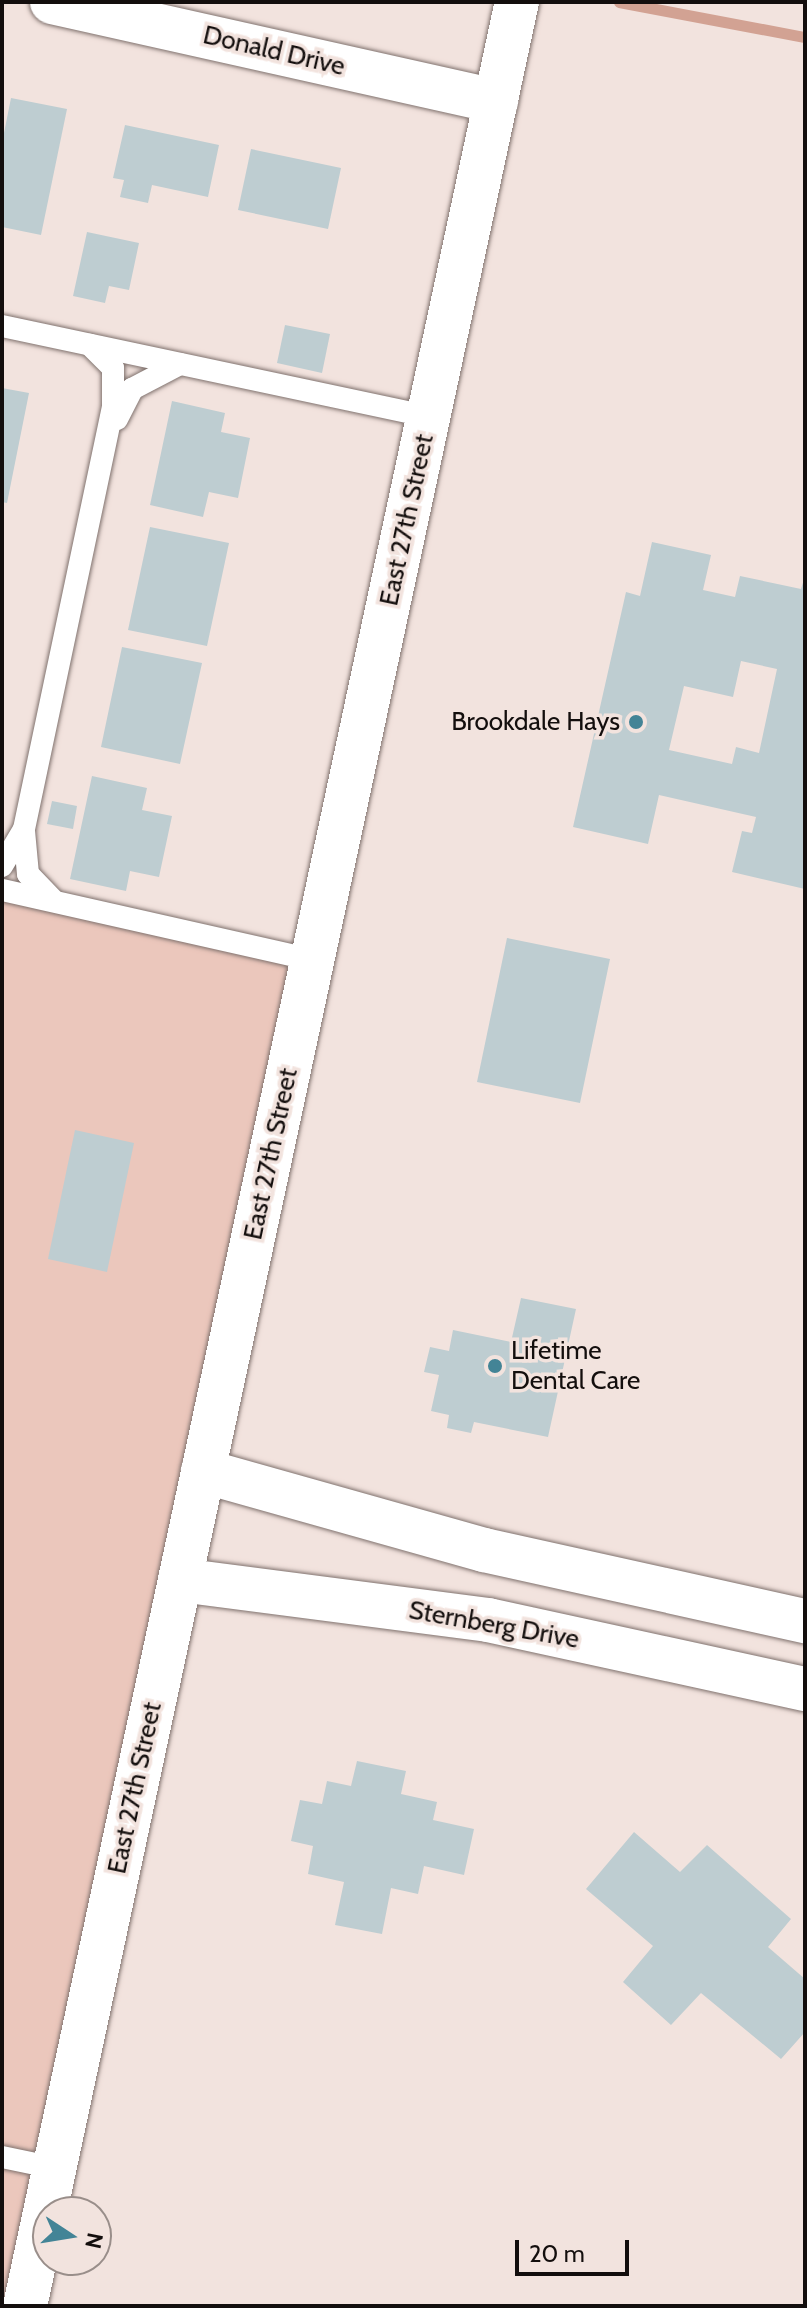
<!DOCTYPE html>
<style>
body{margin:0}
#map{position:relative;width:807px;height:2308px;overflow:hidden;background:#f2e3de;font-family:Cabin,sans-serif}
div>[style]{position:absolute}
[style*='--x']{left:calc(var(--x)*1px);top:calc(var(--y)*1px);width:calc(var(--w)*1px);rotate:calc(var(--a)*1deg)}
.green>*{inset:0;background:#ebc7bc}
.stream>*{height:11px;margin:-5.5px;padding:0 5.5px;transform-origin:5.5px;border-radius:5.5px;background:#d2a293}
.building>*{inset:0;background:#becdd1}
.roads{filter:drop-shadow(0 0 2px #80726e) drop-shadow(0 0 2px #80726e)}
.service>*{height:22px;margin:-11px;padding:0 11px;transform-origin:11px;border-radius:11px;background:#fff}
.minor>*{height:44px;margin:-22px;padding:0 22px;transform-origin:22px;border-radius:22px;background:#fff}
.secondary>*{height:44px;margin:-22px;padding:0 22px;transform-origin:22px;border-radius:22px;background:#fff}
.dots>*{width:22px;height:22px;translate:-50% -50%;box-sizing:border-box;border:4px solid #f2e3de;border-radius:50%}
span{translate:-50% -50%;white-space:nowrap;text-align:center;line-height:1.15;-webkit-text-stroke:7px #f2e3de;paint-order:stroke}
.street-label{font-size:26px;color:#130e0d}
.poi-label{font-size:26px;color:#130e0d}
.right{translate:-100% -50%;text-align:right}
.left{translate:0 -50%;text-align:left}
.frame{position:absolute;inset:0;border:4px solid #130e0d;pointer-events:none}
.north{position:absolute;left:32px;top:2196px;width:80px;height:80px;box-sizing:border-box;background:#f2e3de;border:2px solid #998e8a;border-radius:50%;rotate:102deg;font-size:22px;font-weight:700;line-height:32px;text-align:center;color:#130e0d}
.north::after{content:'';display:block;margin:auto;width:28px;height:36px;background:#438496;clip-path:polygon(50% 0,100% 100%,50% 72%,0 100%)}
.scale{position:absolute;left:515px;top:2240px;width:114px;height:36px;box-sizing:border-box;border:4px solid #130e0d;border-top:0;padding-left:10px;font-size:24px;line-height:28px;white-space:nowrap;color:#130e0d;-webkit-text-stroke:6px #f2e3de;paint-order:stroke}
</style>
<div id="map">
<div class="green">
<i style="clip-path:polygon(2px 890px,313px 960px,25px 2306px,2px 2306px)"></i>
</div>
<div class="stream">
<i style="--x:619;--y:2;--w:189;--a:10.7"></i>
</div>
<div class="building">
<i style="clip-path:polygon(11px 98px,67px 109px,41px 235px,2px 227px,2px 143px)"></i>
<i style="clip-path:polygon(125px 125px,219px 145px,208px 197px,152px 185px,148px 203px,120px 197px,124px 180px,113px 178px)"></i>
<i style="clip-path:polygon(251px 149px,341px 168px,328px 229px,238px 210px)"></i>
<i style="clip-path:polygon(87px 232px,139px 243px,129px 290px,109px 286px,105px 303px,73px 296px)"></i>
<i style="clip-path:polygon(285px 325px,330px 334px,322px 373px,277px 363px)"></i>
<i style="clip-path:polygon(2px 388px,29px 393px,7px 503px,2px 502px)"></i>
<i style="clip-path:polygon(172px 401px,225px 413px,221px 432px,250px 438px,238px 498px,209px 492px,203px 517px,150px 505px)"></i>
<i style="clip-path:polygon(150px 527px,229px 543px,207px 646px,128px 630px)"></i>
<i style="clip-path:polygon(evenodd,652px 542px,711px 555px,703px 590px,735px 597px,740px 576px,801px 589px,805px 576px,805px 889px,732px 872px,742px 831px,752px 833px,756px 817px,659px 795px,648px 844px,573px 827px,626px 592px,640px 596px,652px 542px,741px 661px,777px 669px,759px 753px,736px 747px,732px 764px,669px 750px,684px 686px,733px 697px,741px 661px)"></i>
<i style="clip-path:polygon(122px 647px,202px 663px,180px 764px,101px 747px)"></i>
<i style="clip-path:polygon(92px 776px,147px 788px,142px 810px,172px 816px,159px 877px,130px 871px,126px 891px,70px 879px)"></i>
<i style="clip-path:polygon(52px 801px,77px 806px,73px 829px,47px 824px)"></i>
<i style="clip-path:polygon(507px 938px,610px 959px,580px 1103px,477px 1082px)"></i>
<i style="clip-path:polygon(75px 1130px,134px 1143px,107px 1272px,48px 1259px)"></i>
<i style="clip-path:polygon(521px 1298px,576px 1309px,548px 1437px,474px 1422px,471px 1433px,447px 1428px,449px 1415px,431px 1411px,439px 1375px,424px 1372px,430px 1347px,449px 1351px,453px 1330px,511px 1342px)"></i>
<i style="clip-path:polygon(357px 1761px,406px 1771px,401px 1794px,437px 1802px,433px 1820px,474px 1829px,464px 1875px,424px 1866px,418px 1894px,391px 1888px,382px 1934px,335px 1925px,344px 1882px,308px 1874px,313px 1846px,291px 1841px,300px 1800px,322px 1804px,327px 1781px,351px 1786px)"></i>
<i style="clip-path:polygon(634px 1832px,680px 1872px,707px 1845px,791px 1919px,768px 1947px,805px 1979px,805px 2032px,781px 2059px,701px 1993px,671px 2025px,623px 1982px,653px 1946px,586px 1889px)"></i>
</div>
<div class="roads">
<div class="service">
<i style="--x:2;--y:326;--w:437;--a:12"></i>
<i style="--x:117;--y:419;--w:34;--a:-63"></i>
<i style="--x:132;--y:389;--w:54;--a:-27.5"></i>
<i style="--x:24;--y:831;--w:43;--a:84.7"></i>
<i style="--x:28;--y:874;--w:37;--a:46"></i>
<i style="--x:2;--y:866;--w:43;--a:-59.3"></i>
<i style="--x:24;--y:829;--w:432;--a:-78.1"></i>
<i style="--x:113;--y:406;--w:38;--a:-90"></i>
<i style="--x:113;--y:368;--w:33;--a:-135"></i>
<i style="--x:2;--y:890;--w:319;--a:12.7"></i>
<i style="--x:2;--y:2157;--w:54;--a:11.7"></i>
</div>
<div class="minor">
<i style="--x:52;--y:2;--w:455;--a:12.6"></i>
<i style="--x:203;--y:1471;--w:292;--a:15.7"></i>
<i style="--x:484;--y:1550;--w:329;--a:12.5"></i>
<i style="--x:180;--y:1580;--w:311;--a:7.4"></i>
<i style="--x:488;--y:1620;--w:324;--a:12.3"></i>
</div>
<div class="secondary">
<i style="--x:25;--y:2306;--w:2356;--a:-77.95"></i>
</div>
</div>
<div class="dots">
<i style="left:636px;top:722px;background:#438496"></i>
<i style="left:495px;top:1366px;background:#438496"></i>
</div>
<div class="street-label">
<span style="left:274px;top:51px;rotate:13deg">Donald Drive</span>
<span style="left:407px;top:520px;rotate:-78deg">East 27th Street</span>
<span style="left:271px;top:1154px;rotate:-78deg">East 27th Street</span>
<span style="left:494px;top:1625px;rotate:10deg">Sternberg Drive</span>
<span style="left:135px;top:1788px;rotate:-78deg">East 27th Street</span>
</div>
<div class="poi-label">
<span class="right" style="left:620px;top:722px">Brookdale Hays</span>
<span class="left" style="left:511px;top:1366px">Lifetime<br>Dental Care</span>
</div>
<div class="frame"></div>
<div class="north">N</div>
<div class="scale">20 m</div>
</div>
